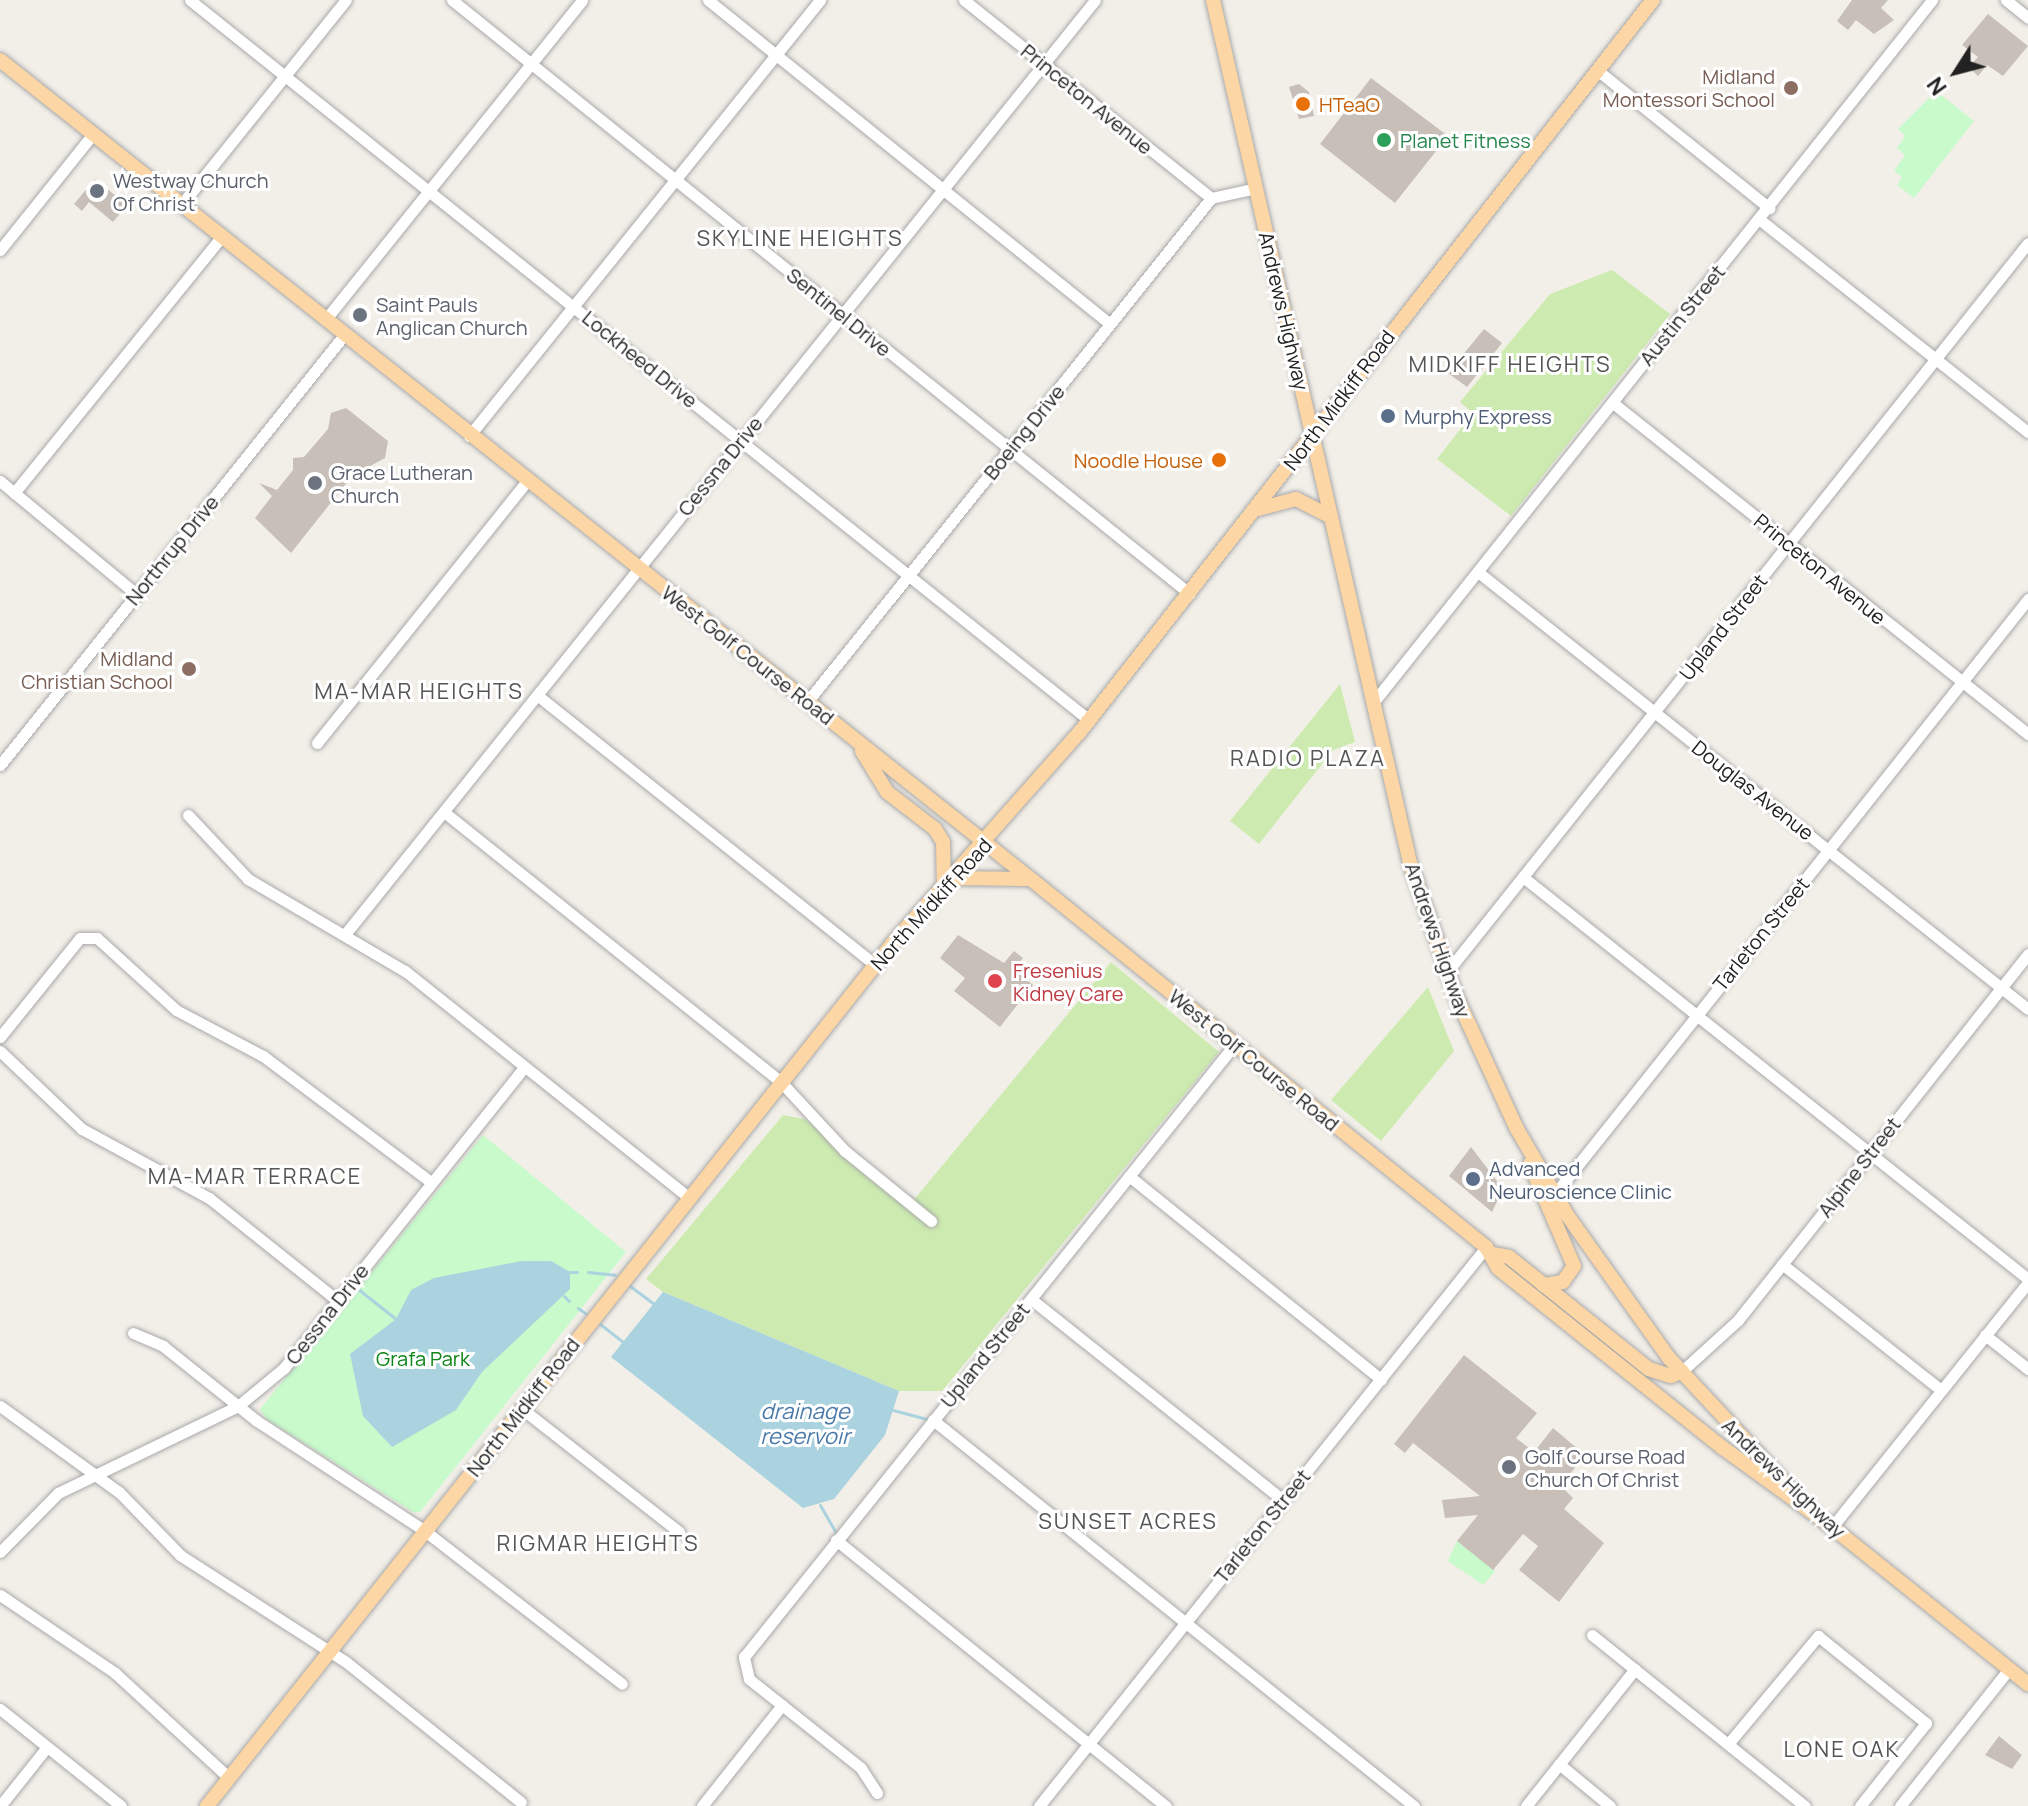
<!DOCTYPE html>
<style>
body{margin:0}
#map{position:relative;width:2028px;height:1806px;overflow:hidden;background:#f2efe9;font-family:Manrope,sans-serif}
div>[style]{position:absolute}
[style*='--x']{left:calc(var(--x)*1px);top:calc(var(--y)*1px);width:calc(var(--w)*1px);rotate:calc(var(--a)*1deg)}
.grass>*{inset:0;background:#cdebb0}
.park>*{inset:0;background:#c8facc}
.water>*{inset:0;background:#aad3df}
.stream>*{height:3px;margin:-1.5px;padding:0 1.5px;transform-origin:1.5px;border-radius:1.5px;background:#aad3df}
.building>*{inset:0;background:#c7bfb8}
.roads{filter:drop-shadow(0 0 2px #a9a9a9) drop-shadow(0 0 2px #a9a9a9)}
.minor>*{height:11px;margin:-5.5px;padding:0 5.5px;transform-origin:5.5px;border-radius:5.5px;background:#fff}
.major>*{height:14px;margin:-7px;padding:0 7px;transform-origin:7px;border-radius:7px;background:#fcd6a4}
.dots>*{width:22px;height:22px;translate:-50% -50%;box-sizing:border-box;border:4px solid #fff;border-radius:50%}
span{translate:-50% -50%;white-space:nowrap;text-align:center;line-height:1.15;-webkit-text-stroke:6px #fff;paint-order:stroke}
.education-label{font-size:20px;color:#785e54}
.right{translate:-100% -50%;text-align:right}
.street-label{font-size:20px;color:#222}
.food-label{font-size:20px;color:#c56008}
.left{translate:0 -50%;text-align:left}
.leisure-label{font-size:20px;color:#27864d}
.worship-label{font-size:20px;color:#5b616d}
.service-label{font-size:20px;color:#4e5e75}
.health-label{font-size:20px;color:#be3a42}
.park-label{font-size:20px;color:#0c8416}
.neighbourhood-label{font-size:22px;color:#555;letter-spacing:2px}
.water-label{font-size:22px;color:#4a7aab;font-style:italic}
.north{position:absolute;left:1916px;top:32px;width:80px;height:80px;-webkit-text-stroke:6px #fff;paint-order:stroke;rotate:234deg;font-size:22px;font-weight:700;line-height:32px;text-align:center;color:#222}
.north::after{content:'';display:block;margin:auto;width:28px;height:36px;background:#222;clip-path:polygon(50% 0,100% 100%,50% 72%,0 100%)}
</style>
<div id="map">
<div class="grass">
<i style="clip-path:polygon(1612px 270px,1670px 314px,1511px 516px,1437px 459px,1473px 413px,1460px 402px,1550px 294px)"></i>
<i style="clip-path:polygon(1340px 684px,1355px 742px,1333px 750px,1259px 844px,1230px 821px)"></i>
<i style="clip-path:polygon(1111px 962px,1219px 1052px,942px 1391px,899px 1391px,663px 1292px,646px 1279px,783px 1115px,805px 1119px,907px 1208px)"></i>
<i style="clip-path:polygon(1428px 987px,1454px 1051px,1381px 1141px,1331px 1100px)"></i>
</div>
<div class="park">
<i style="clip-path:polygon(1936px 91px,1974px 121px,1914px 198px,1897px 185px,1902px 177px,1894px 171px,1905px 155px,1897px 148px,1905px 136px,1898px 129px)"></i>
<i style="clip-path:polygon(483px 1135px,626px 1252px,420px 1512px,413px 1512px,266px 1419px,260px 1409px)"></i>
<i style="clip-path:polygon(1457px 1541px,1495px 1571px,1483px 1585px,1448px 1561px)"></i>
</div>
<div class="water">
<i style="clip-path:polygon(522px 1261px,551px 1261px,570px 1272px,570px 1289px,482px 1372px,456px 1410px,392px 1447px,363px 1416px,350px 1354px,396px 1319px,411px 1290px,434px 1278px)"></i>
<i style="clip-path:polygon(663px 1292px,899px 1391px,885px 1435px,834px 1499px,803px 1508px,611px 1357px)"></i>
</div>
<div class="stream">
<i style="--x:570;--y:1272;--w:7;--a:0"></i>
<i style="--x:588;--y:1272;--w:27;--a:6"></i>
<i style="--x:630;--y:1286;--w:30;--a:37"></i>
<i style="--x:358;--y:1289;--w:48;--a:38.3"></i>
<i style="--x:564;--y:1296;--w:7;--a:45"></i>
<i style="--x:578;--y:1308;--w:9;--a:36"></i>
<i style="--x:600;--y:1324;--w:29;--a:38"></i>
<i style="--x:893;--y:1410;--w:34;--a:15"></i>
<i style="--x:820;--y:1505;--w:30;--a:60"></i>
</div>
<div class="building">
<i style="clip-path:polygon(1852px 0,1888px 0,1881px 8px,1894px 20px,1874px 34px,1856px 20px,1848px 30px,1837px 21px)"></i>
<i style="clip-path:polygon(1988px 14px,2028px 46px,2003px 76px,1987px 65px,1978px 76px,1969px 67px,1978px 57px,1962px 45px)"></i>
<i style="clip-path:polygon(1371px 78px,1448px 136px,1395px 203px,1320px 144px)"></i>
<i style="clip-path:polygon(1299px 84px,1309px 92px,1314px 116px,1299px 119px,1289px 87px)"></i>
<i style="clip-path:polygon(95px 179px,127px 205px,113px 222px,89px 202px,82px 211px,74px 204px)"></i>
<i style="clip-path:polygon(1484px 329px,1502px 343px,1467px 387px,1448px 373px)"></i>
<i style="clip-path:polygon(346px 408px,388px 441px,385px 458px,352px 476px,291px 553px,255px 518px,272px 496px,259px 483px,277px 490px,293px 470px,293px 458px,304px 457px,328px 429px,331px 413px)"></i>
<i style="clip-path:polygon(958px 935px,1004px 963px,1014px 951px,1023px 958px,1014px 970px,1033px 985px,1000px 1027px,954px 991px,965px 978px,940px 958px)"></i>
<i style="clip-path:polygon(1471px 1147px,1503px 1189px,1492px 1212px,1449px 1176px)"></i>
<i style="clip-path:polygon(1464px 1355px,1537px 1413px,1516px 1438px,1534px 1452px,1553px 1428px,1585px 1455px,1566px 1479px,1563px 1488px,1573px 1498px,1564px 1509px,1604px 1543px,1559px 1602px,1519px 1570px,1538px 1546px,1523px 1534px,1493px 1570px,1457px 1541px,1478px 1515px,1445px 1518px,1442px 1500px,1480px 1496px,1413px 1443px,1405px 1453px,1394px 1444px)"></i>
<i style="clip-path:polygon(1999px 1736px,2022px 1755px,2012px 1769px,1985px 1755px)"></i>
</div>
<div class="roads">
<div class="minor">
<i style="--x:190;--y:0;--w:1152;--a:38.69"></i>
<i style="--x:452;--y:0;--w:947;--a:38.83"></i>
<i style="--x:708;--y:0;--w:516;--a:38.87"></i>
<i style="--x:964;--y:0;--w:317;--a:38.7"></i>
<i style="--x:2006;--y:0;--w:28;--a:39"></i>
<i style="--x:1597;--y:70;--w:221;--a:38.7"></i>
<i style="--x:181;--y:205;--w:263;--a:-51.2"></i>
<i style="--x:1759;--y:219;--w:343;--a:38.4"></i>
<i style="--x:0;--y:250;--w:149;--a:-51.3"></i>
<i style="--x:325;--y:320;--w:410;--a:-51.2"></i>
<i style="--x:1613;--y:403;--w:531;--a:38.58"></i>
<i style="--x:469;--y:436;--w:560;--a:-51.16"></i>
<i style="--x:0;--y:481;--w:177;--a:39.7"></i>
<i style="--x:14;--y:493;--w:329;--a:-51"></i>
<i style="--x:1478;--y:572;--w:702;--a:38.47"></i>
<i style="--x:537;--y:695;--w:433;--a:38.6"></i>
<i style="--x:807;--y:702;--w:646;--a:-51.28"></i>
<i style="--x:1211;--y:198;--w:46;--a:-12.5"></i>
<i style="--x:1372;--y:704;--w:900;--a:-51.5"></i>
<i style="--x:317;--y:743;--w:336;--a:-51.3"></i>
<i style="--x:0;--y:765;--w:551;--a:-51.34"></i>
<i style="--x:444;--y:812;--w:432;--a:38.7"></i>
<i style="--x:781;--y:1082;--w:94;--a:47.2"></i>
<i style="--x:845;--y:1151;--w:111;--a:39.1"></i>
<i style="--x:188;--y:815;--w:88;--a:46.8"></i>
<i style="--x:248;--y:879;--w:182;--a:30.4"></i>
<i style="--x:405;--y:971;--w:364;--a:38.6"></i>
<i style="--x:1523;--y:877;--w:645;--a:38.52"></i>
<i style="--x:346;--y:933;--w:1196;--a:-51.24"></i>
<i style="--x:1447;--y:972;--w:932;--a:-51.45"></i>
<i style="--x:0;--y:1037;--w:127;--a:-51.1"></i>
<i style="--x:80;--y:938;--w:17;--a:0"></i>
<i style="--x:97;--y:938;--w:107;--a:42.3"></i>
<i style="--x:176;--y:1010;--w:98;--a:27.9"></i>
<i style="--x:263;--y:1056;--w:210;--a:36.9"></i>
<i style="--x:0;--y:1051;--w:113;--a:43.6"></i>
<i style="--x:82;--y:1129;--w:145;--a:28.5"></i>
<i style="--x:209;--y:1198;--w:164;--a:38.6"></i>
<i style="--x:1129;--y:1176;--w:324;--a:38.9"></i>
<i style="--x:1554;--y:1195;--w:762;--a:-51.5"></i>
<i style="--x:1782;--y:1264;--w:203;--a:38.4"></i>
<i style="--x:1031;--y:1299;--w:322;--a:38.6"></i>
<i style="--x:133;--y:1333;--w:33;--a:23"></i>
<i style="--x:163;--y:1346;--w:120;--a:38.6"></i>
<i style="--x:257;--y:1421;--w:201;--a:33.2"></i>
<i style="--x:425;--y:1531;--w:249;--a:37.8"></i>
<i style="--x:1985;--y:1335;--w:55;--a:38.3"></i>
<i style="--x:1682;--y:1371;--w:76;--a:-42.3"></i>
<i style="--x:1738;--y:1320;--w:467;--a:-51.6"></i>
<i style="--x:0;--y:1406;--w:147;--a:35.9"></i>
<i style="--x:119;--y:1492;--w:88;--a:45.9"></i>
<i style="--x:180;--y:1555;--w:197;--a:32.8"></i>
<i style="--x:346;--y:1662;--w:224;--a:38.7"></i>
<i style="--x:521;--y:1408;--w:201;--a:38.1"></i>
<i style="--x:933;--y:1420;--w:617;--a:38.75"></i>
<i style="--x:1832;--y:1527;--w:314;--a:-51.3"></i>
<i style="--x:836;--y:1540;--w:424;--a:38.9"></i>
<i style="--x:0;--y:1552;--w:83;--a:-45.5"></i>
<i style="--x:58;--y:1493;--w:200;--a:-25.8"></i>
<i style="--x:238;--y:1406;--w:60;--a:-39.6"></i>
<i style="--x:284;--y:1368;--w:385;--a:-51.4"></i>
<i style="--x:0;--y:1595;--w:139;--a:34.1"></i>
<i style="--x:115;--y:1673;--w:155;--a:42.6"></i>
<i style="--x:1592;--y:1635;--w:273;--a:38.8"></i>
<i style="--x:0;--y:1709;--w:155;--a:38.7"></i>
<i style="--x:1728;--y:1744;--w:141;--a:-50.2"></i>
<i style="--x:1818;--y:1636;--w:139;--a:38.9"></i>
<i style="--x:1926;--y:1723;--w:106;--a:128.5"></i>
<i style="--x:1559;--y:1764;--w:66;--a:39.5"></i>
<i style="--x:877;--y:1793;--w:30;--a:-123"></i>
<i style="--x:861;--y:1768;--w:143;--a:-141.5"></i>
<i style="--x:749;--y:1679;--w:23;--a:-103"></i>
<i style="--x:744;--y:1657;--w:785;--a:-51.31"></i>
<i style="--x:0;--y:1806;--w:75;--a:-51.5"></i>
<i style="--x:702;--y:1806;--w:129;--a:-51.6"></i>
<i style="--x:1039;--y:1806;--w:716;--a:-51.35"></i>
<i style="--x:1526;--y:1806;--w:175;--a:-51.5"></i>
<i style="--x:1900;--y:1806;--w:175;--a:-51.5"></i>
</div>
<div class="major">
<i style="--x:1213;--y:0;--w:885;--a:77.14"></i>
<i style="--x:1410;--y:863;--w:141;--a:70.9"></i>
<i style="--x:1456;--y:996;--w:146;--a:65.4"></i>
<i style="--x:1517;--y:1129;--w:99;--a:59.8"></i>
<i style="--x:1567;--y:1215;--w:176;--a:54.5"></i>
<i style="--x:1669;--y:1358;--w:176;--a:47.1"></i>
<i style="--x:0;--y:60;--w:1318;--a:38.47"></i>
<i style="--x:1032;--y:880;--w:584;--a:38.95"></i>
<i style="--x:1486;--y:1247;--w:24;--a:60"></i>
<i style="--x:1498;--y:1268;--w:288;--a:38.7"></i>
<i style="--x:1723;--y:1448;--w:135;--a:35.9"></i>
<i style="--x:1258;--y:509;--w:39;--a:-15"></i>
<i style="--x:1296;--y:499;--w:39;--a:27"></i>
<i style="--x:862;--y:751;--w:48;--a:58.6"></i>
<i style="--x:887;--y:792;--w:61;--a:37.6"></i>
<i style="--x:935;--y:829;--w:15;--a:58"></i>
<i style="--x:943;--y:842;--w:47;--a:88.8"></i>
<i style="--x:955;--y:878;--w:71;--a:0.8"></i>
<i style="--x:1530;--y:1164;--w:111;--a:66.7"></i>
<i style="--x:1574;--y:1266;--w:19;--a:125"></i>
<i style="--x:1563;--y:1282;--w:20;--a:171"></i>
<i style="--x:1494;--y:1254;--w:15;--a:11"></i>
<i style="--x:1509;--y:1257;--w:179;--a:38.7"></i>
<i style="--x:1649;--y:1369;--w:23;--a:18"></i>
<i style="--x:1671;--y:1376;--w:12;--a:-24"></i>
<i style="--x:1827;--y:1523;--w:258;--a:38.7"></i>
<i style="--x:207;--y:1806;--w:1101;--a:-51.53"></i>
<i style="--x:892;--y:944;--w:282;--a:-48.5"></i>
<i style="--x:1079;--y:733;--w:931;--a:-51.94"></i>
</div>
</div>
<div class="dots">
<i style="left:1791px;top:88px;background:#8d6e63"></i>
<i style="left:1303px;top:104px;background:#e8710a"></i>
<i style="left:1384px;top:140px;background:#2e9e5b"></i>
<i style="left:97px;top:191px;background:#6b7280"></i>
<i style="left:360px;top:315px;background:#6b7280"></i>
<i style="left:1388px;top:416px;background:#5c6f8a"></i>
<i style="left:1219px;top:460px;background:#e8710a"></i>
<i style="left:315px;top:483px;background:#6b7280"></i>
<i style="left:189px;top:669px;background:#8d6e63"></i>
<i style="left:995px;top:981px;background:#e0444e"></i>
<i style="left:1473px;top:1179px;background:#5c6f8a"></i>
<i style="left:1509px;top:1467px;background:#6b7280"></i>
</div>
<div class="education-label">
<span class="right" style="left:1775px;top:88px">Midland<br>Montessori School</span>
<span class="right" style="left:173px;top:670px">Midland<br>Christian School</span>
</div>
<div class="street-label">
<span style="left:1087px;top:99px;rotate:39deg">Princeton Avenue</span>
<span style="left:1284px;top:311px;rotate:77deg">Andrews Highway</span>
<span style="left:839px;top:312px;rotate:39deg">Sentinel Drive</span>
<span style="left:1682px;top:315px;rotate:-51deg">Austin Street</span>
<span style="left:640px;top:359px;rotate:39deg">Lockheed Drive</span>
<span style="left:1339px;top:400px;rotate:-53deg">North Midkiff Road</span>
<span style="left:1024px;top:432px;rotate:-51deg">Boeing Drive</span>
<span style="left:720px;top:466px;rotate:-51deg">Cessna Drive</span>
<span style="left:172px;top:550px;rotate:-51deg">Northrup Drive</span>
<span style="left:1820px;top:569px;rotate:39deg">Princeton Avenue</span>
<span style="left:1723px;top:627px;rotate:-52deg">Upland Street</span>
<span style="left:748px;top:655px;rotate:38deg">West Golf Course Road</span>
<span style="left:1753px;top:790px;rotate:38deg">Douglas Avenue</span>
<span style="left:931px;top:904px;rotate:-48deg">North Midkiff Road</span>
<span style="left:1761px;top:934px;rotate:-51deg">Tarleton Street</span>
<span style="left:1438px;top:940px;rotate:71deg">Andrews Highway</span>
<span style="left:1254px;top:1060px;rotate:39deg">West Golf Course Road</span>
<span style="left:1859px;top:1167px;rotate:-52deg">Alpine Street</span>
<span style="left:327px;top:1314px;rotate:-52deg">Cessna Drive</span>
<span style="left:985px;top:1355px;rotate:-51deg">Upland Street</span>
<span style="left:523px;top:1407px;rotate:-52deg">North Midkiff Road</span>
<span style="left:1784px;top:1478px;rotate:44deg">Andrews Highway</span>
<span style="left:1262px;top:1526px;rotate:-51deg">Tarleton Street</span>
</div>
<div class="food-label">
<span class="left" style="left:1319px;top:104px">HTeaO</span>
<span class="right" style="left:1203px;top:460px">Noodle House</span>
</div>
<div class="leisure-label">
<span class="left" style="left:1400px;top:140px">Planet Fitness</span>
</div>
<div class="worship-label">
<span class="left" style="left:113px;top:192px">Westway Church<br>Of Christ</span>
<span class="left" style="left:376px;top:316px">Saint Pauls<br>Anglican Church</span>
<span class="left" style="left:331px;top:484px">Grace Lutheran<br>Church</span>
<span class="left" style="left:1525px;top:1468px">Golf Course Road<br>Church Of Christ</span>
</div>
<div class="service-label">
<span class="left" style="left:1404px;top:416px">Murphy Express</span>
<span class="left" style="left:1489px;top:1180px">Advanced<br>Neuroscience Clinic</span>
</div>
<div class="health-label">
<span class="left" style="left:1013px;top:982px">Fresenius<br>Kidney Care</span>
</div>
<div class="park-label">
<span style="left:423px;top:1358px">Grafa Park</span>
</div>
<div class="neighbourhood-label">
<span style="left:800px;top:239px">SKYLINE HEIGHTS</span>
<span style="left:1510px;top:365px">MIDKIFF HEIGHTS</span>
<span style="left:419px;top:692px">MA-MAR HEIGHTS</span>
<span style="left:1308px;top:759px">RADIO PLAZA</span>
<span style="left:255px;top:1177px">MA-MAR TERRACE</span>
<span style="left:1128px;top:1522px">SUNSET ACRES</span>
<span style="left:598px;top:1544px">RIGMAR HEIGHTS</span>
<span style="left:1842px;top:1750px">LONE OAK</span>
</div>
<div class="water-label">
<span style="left:805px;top:1424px">drainage<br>reservoir</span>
</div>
<div class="north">N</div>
</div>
